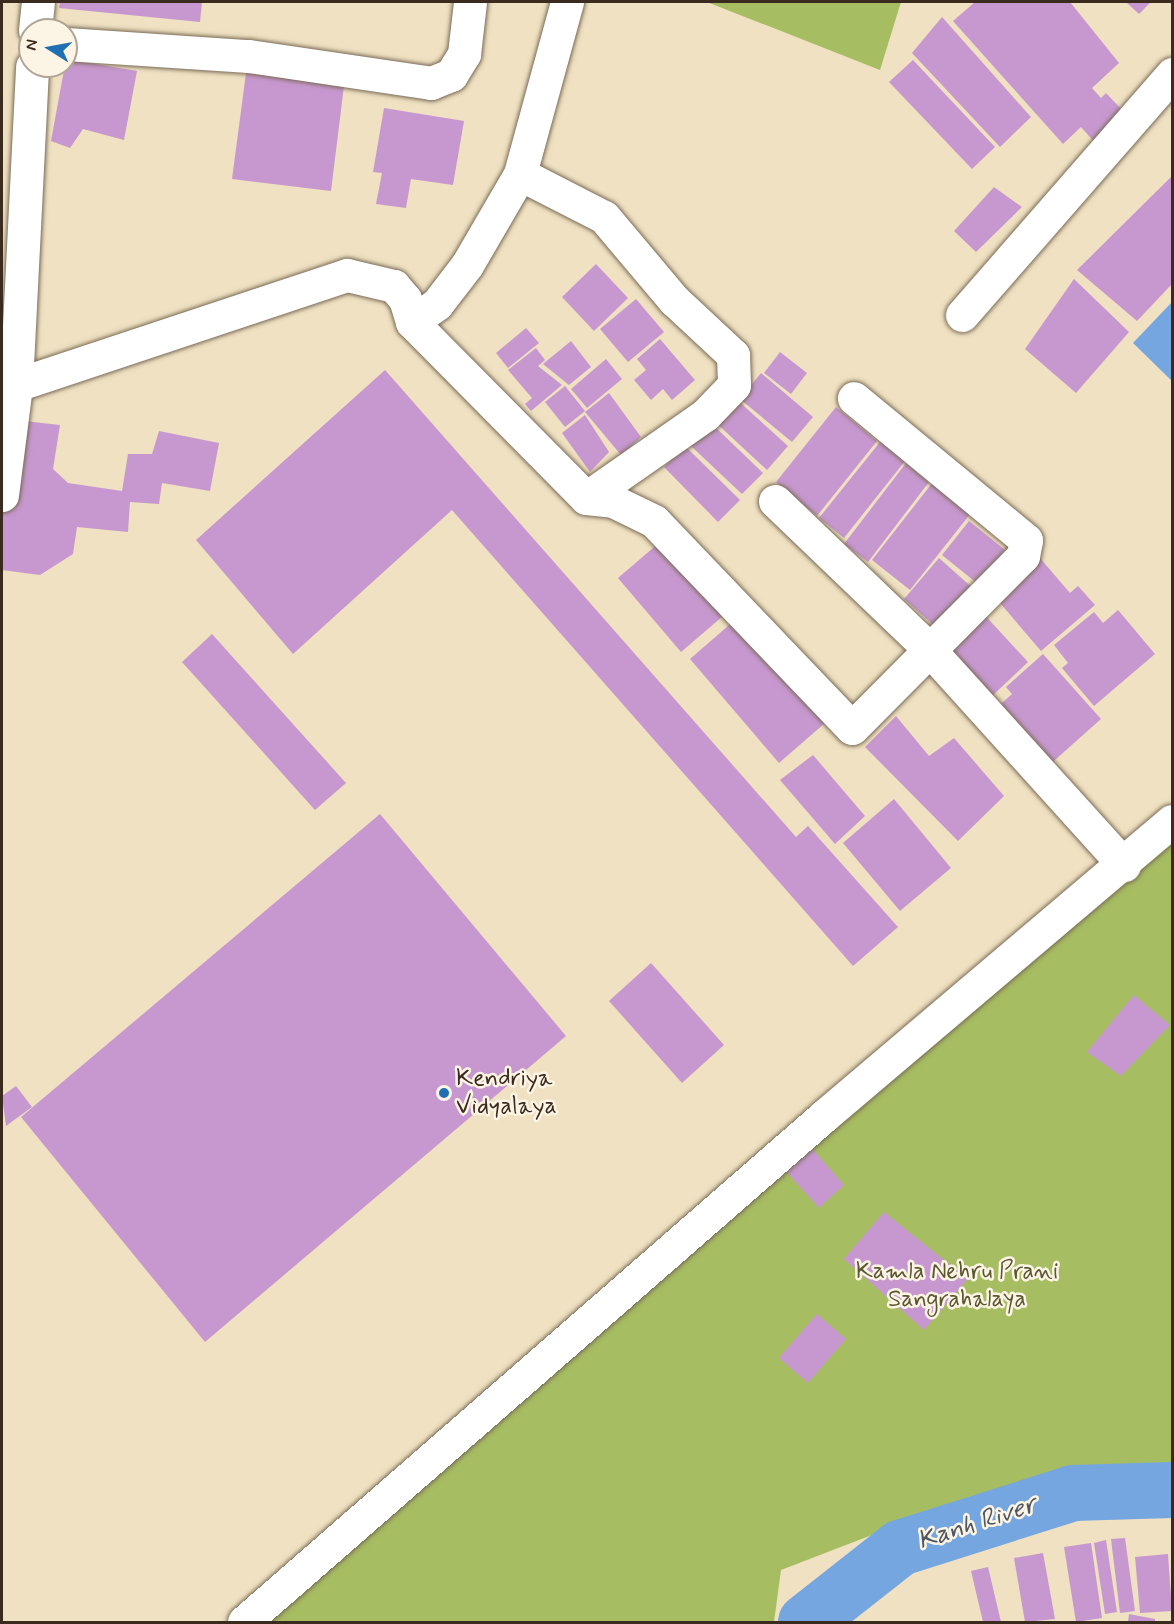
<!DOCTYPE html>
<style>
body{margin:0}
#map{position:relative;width:1174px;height:1624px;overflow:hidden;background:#efe1c1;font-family:Mynerve,sans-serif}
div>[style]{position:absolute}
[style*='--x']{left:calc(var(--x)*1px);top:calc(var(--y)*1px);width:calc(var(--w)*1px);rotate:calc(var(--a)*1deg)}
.green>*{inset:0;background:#a6bd62}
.water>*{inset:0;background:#76a6e0}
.river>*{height:56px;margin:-28px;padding:0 28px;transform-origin:28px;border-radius:28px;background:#76a6e0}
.building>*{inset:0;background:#c798cf}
.roads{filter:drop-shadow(0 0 2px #7a6a57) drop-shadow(0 0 2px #7a6a57)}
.minor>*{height:33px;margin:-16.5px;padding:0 16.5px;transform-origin:16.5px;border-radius:16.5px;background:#fff}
.dots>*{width:16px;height:16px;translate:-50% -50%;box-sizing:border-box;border:3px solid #fcf5e5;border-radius:50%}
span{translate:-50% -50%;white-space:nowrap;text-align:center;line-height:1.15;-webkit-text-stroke:5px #fcf5e5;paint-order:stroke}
.poi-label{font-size:24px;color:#3b2a1e}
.left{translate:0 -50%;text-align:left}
.park-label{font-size:24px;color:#5b5632}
.water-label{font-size:26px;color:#505562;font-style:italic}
.frame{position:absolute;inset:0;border:3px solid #3b2a1e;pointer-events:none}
.north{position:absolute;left:18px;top:18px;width:60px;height:60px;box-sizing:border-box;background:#fcf5e5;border:2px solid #afa495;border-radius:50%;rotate:281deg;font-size:16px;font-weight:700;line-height:24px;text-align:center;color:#3b2a1e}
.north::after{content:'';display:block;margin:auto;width:21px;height:27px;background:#1f6fb2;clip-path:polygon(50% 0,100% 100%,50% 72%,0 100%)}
</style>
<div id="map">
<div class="green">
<i style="clip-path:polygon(707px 2px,901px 2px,880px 70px)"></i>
<i style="clip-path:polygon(1172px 821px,1172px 1485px,955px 1503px,781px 1570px,774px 1622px,228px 1622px)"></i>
</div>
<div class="water">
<i style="clip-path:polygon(1172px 302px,1172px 381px,1133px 343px)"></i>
</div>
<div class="river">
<i style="--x:806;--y:1622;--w:120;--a:-38.2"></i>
<i style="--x:900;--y:1548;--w:182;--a:-17.6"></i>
<i style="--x:1073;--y:1493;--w:99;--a:-1.7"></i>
</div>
<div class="building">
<i style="clip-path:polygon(60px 2px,202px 2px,200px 22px,59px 8px)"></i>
<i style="clip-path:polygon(975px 2px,1070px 2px,1119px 63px,1092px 88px,1101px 98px,1106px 93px,1123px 111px,1097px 145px,1081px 127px,1063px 144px,953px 21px)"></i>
<i style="clip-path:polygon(1126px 2px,1151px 2px,1139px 14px)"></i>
<i style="clip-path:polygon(942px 17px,1031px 117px,1000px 147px,912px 53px)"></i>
<i style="clip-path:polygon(66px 59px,137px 71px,124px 140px,83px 129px,70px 148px,51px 141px)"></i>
<i style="clip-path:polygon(913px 60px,995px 147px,972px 169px,889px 82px)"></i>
<i style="clip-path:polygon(246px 73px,344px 86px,331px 191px,232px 179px)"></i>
<i style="clip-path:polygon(384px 108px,464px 121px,453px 185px,411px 179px,406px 208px,376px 204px,382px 173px,373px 172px)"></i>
<i style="clip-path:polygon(1172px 176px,1172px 284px,1137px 321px,1077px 270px)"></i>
<i style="clip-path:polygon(994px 187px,1022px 207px,976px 252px,954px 231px)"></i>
<i style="clip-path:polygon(596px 264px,628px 298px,594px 331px,562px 297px)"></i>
<i style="clip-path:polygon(1074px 279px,1129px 332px,1076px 393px,1025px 349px)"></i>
<i style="clip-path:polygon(636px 299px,664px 332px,628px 362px,600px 329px)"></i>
<i style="clip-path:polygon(526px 328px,539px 343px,508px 368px,496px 353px)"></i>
<i style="clip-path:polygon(660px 339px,695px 380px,672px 400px,663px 389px,651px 400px,634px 380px,646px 370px,637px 359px)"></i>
<i style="clip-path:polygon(571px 341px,591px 367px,569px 385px,543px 364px)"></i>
<i style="clip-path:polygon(536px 348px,545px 360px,538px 366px,562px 385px,531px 411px,525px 404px,532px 398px,508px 370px)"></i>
<i style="clip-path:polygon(780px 352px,807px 373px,791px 394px,764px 373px)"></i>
<i style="clip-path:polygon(606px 359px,622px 379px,587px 408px,571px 389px)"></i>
<i style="clip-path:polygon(385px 370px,796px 837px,808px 826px,898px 927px,853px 966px,452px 510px,293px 654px,196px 540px)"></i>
<i style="clip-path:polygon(761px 373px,813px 417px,792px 442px,740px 399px)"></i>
<i style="clip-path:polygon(565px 386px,585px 411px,565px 427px,545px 402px)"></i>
<i style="clip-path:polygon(609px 393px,641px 437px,621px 455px,585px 412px)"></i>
<i style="clip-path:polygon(734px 397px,788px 446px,767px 470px,713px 420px)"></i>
<i style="clip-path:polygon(836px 407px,877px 441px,817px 516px,776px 482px)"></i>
<i style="clip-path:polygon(585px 415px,609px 452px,590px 472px,562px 433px)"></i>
<i style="clip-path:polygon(15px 420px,60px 425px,53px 469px,68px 483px,122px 491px,128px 454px,152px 454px,159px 431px,219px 443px,210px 491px,162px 483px,159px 504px,130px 502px,128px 532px,77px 527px,73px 554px,40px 575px,2px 570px,2px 518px)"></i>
<i style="clip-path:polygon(712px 424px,763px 473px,742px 494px,691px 446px)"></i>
<i style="clip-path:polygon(880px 442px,905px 461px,844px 538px,819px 518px)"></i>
<i style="clip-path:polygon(685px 446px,740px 500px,718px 522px,664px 467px)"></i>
<i style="clip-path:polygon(906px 463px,929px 482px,868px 562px,844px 544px)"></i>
<i style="clip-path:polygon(933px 482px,971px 513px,910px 590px,872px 560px)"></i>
<i style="clip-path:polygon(969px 521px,1005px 550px,978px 584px,942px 555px)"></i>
<i style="clip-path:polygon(660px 542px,723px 616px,681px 652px,618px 578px)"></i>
<i style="clip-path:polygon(939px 558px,975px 590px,940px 631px,904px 599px)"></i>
<i style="clip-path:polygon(1040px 558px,1070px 593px,1078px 586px,1095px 605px,1041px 651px,995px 597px)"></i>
<i style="clip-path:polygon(1118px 610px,1155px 654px,1094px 706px,1062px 668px,1068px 663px,1054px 645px,1094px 612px,1103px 623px)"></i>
<i style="clip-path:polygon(981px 611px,1028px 662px,989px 699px,941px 648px)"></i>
<i style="clip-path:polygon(736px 619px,825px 723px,779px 763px,690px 659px)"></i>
<i style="clip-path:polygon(212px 634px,346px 783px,315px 810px,182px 662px)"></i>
<i style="clip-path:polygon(1043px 654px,1101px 719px,1046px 768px,994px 710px,1012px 694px,1006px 687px)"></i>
<i style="clip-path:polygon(896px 716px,929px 756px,954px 738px,1004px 796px,958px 841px,865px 747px)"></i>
<i style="clip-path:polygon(813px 755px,865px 816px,835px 844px,780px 780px)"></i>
<i style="clip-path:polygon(894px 799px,951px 868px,900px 911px,843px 843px)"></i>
<i style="clip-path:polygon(380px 814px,566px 1036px,205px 1342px,21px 1117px)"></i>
<i style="clip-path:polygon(651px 963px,724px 1045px,682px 1083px,609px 1001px)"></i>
<i style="clip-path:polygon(1134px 995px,1170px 1025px,1121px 1076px,1087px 1052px)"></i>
<i style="clip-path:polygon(16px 1086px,32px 1107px,6px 1126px,2px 1096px)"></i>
<i style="clip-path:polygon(810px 1146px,844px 1185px,819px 1208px,785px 1170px)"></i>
<i style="clip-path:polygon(884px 1212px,968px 1279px,924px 1330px,844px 1259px)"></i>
<i style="clip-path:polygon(817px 1314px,846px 1339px,808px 1383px,779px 1358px)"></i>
<i style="clip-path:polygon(1125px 1538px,1135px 1611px,1120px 1613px,1111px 1539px)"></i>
<i style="clip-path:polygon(1106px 1540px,1117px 1612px,1105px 1614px,1094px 1543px)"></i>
<i style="clip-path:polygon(1091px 1543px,1102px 1618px,1076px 1622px,1064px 1547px)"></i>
<i style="clip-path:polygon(1043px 1553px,1055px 1619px,1025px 1622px,1014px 1558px)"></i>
<i style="clip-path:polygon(1168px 1554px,1172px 1611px,1140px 1613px,1135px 1557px)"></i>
<i style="clip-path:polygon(988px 1567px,1001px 1622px,983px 1622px,971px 1571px)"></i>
<i style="clip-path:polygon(1129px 1614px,1155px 1619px,1155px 1622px,1128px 1622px)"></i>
</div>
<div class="roads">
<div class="minor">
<i style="--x:567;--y:2;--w:178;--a:105.3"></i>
<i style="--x:520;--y:174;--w:94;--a:27.1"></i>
<i style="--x:604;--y:217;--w:109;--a:49.9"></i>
<i style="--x:674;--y:300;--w:81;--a:43"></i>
<i style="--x:733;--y:355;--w:30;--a:88"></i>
<i style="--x:734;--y:385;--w:42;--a:134"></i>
<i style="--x:705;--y:415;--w:145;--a:145.1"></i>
<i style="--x:35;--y:30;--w:28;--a:-84"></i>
<i style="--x:66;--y:44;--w:183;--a:3.8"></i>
<i style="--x:249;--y:56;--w:184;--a:8.4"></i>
<i style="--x:431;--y:83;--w:22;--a:-22"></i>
<i style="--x:451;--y:75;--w:25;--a:-58"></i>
<i style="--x:464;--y:54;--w:52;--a:-83.4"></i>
<i style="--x:962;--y:315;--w:320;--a:-48.9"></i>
<i style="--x:412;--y:322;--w:31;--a:-36"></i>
<i style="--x:437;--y:304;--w:49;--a:-52.4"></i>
<i style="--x:467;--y:265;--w:105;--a:-59.8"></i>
<i style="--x:16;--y:385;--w:349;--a:-18.4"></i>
<i style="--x:347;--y:275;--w:48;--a:13.2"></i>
<i style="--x:394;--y:286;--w:17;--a:50"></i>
<i style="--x:405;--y:299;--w:24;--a:73"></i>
<i style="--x:412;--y:322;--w:247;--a:45.3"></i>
<i style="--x:586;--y:498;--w:27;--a:6"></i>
<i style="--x:613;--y:501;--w:46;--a:26"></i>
<i style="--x:654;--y:521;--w:286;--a:46.3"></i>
<i style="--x:852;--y:728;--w:243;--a:-45.2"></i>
<i style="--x:1023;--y:556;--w:16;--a:-79"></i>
<i style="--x:1026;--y:540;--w:223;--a:-140.5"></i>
<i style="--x:2;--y:495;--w:111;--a:-82.7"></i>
<i style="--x:16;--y:385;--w:319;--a:-87.1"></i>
<i style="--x:775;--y:501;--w:211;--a:43.8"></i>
<i style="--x:927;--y:647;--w:294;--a:47.9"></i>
<i style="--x:244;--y:1622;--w:770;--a:-41.1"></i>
<i style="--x:824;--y:1116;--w:456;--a:-40.3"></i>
</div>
</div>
<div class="dots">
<i style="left:444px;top:1093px;background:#1f6fb2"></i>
</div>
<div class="poi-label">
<span class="left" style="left:456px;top:1093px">Kendriya<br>Vidyalaya</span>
</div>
<div class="park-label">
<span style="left:957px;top:1286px">Kamla Nehru Prani<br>Sangrahalaya</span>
</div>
<div class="water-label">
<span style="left:977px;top:1524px;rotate:-18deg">Kanh River</span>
</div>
<div class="frame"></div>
<div class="north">N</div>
</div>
